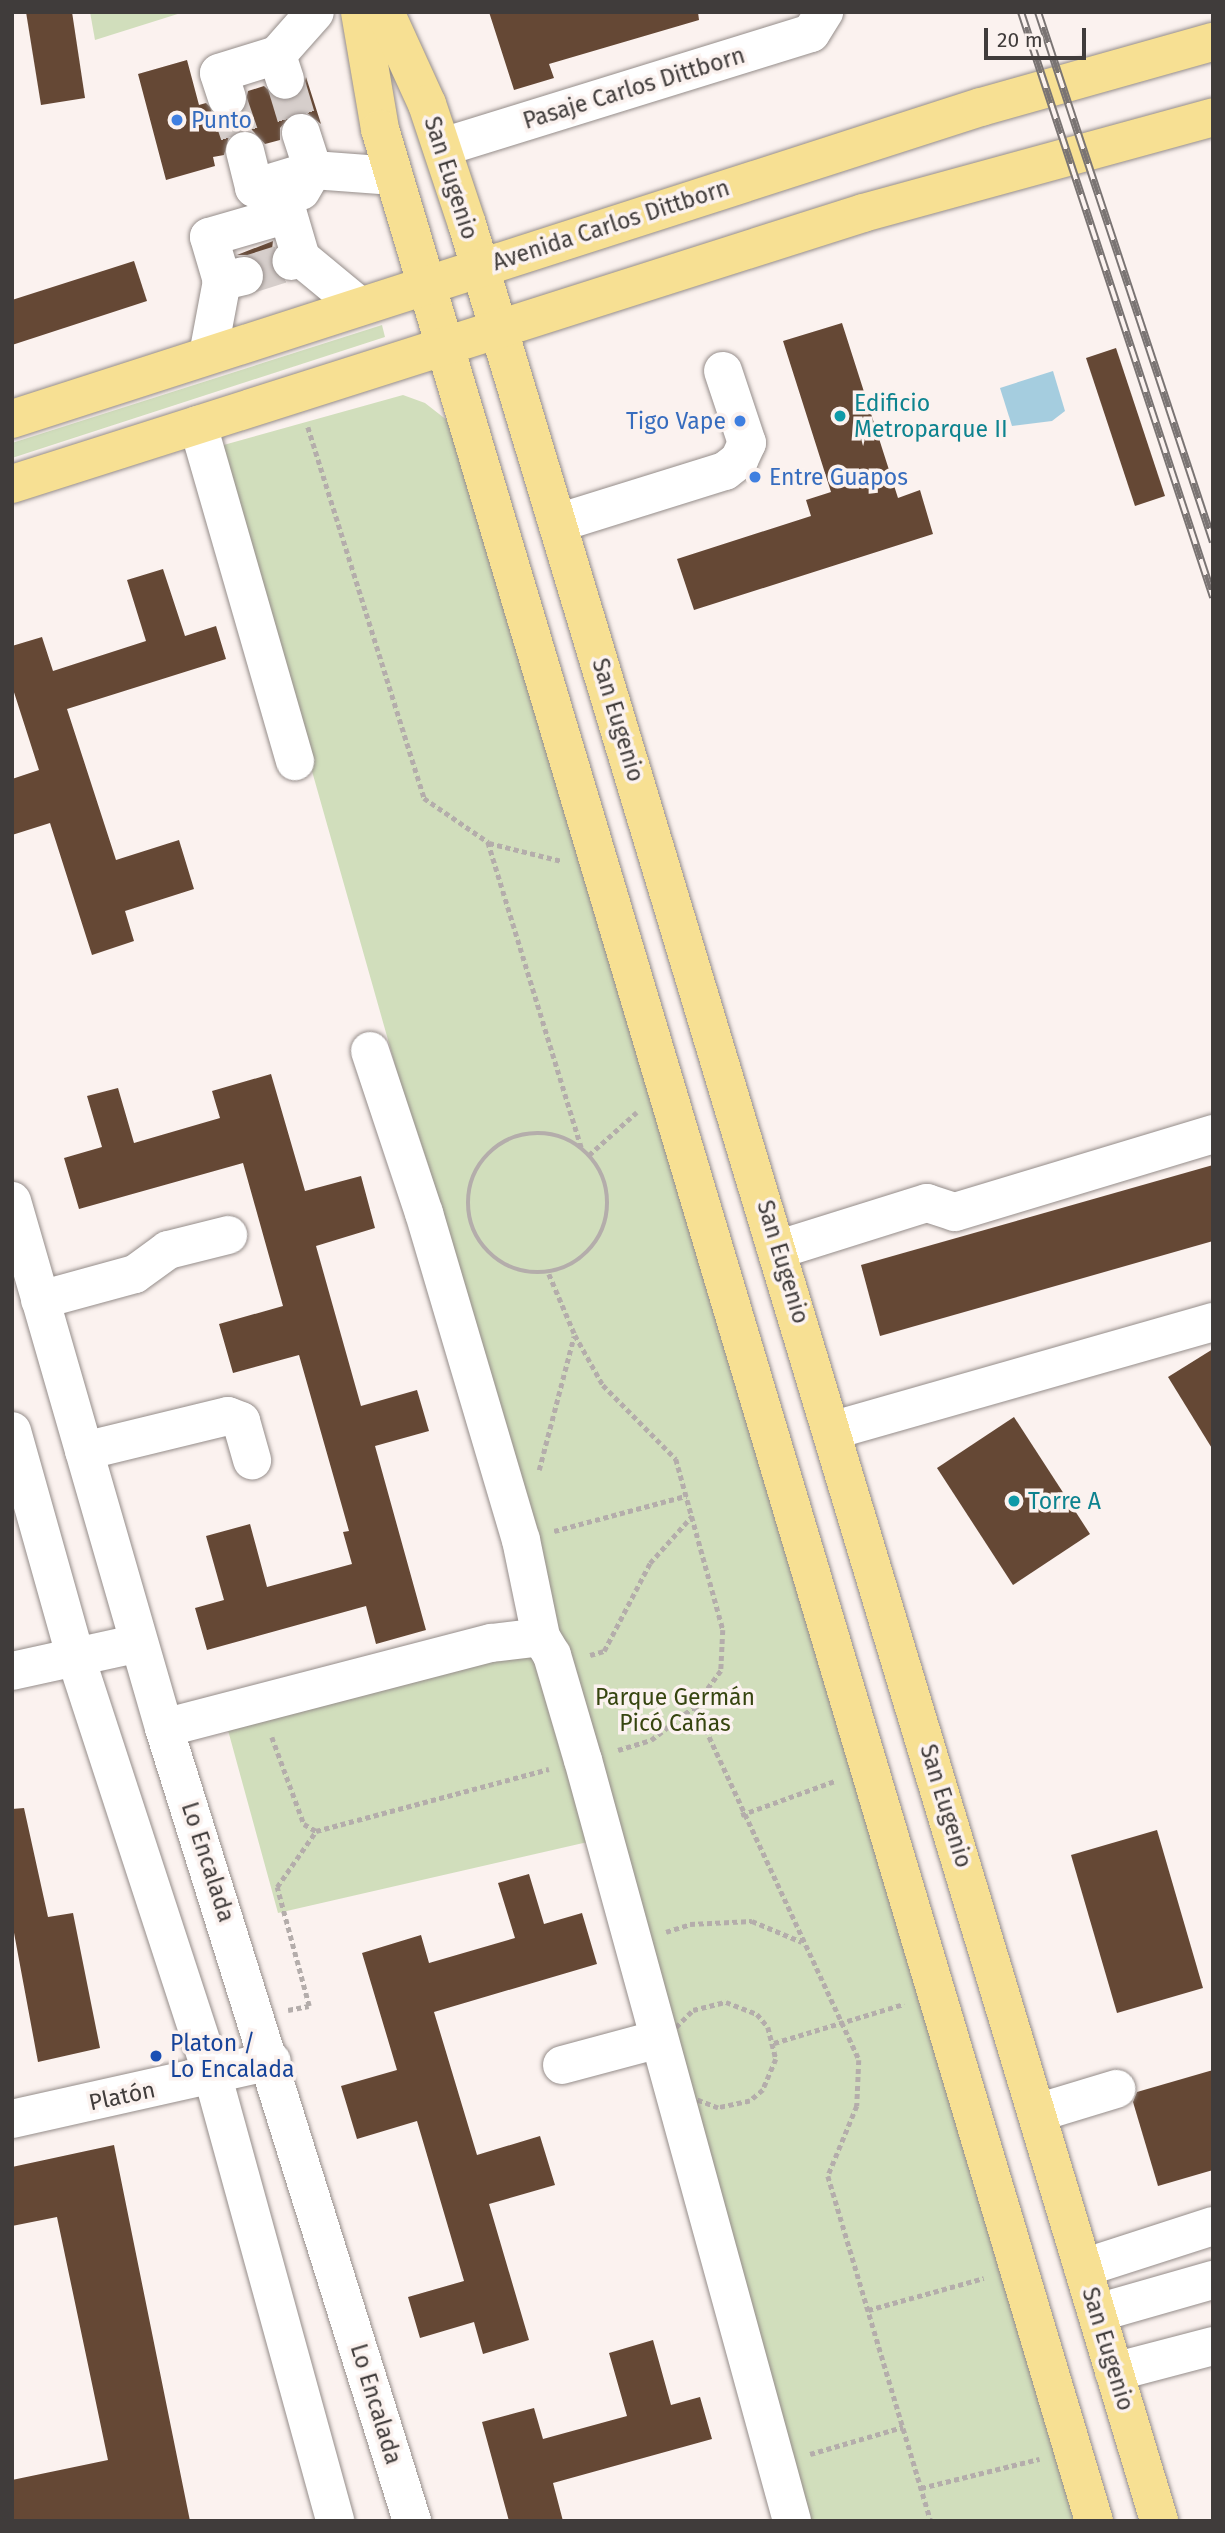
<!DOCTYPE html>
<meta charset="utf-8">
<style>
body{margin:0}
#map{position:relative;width:1225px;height:2533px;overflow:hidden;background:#fbf2ef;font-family:"Fira Sans",sans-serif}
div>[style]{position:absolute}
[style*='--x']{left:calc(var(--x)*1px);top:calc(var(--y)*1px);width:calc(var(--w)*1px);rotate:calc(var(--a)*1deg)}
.green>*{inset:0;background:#d1debc}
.water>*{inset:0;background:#a5cddf}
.building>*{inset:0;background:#654835}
.minor-tunnel>*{height:38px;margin-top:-19px;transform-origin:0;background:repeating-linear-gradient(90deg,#d6cecb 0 38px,transparent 0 57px)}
.path>*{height:4.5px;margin-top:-2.25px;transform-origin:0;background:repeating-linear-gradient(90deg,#b4adab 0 5px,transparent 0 8.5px)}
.path>.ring{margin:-2.25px;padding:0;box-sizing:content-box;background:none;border:4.5px solid #b4adab;border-radius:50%}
.roads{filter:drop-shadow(0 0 2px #958d8a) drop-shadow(0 0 2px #958d8a)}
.minor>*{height:38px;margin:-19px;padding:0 19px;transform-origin:19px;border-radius:19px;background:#fff}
.major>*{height:38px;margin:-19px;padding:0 19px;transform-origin:19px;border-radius:19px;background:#f7e093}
.rail>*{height:8px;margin-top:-4px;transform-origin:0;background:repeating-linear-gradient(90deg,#fbf2ef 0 16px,#7a7473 0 32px);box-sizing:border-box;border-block:2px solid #7a7473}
.dots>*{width:19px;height:19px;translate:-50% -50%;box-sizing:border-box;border:4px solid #fbf2ef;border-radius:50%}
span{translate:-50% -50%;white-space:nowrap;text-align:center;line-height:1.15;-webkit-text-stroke:7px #fbf2ef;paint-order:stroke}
.street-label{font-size:23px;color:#403c3b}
.shop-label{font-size:23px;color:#366cbe}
.left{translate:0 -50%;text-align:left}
.right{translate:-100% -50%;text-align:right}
.culture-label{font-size:23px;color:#0d838f}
.park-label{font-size:23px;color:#36450f}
.transit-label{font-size:23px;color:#164399}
.frame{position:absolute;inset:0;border:14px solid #403c3b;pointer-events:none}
.scale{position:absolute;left:984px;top:28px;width:102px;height:32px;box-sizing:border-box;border:4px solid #403c3b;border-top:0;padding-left:9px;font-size:21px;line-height:24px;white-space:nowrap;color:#403c3b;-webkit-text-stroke:5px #fbf2ef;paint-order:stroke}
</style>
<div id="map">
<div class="green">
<i style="clip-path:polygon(90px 12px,184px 12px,95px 40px)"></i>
<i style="clip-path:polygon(382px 325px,385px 337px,12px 458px,12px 443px)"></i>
<i style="clip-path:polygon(403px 395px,425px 403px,457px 428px,1075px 2521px,799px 2521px,592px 1841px,278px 1913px,220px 1701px,551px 1616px,220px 446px)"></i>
</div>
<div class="water">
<i style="clip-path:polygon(1053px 371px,1065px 411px,1052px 421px,1012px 426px,1000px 388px)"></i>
</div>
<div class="building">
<i style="clip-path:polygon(26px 12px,72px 12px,85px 98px,41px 105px)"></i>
<i style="clip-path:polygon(489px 12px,698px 12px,699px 20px,549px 64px,554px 78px,514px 90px)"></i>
<i style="clip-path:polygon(187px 60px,199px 105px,206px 103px,222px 119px,243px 113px,248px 91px,264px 86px,280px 101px,292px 101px,302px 94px,306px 77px,321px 124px,306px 112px,294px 112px,280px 128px,280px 140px,265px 144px,252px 130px,239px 130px,229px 136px,224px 155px,213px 157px,215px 166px,166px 180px,138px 74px)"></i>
<i style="clip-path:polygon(273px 241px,270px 268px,265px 269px,251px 255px,237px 255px)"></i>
<i style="clip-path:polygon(134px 261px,147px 301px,12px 345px,12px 300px)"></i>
<i style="clip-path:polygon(842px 323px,898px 498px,920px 490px,933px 534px,694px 610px,677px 559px,811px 516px,806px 500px,831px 492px,783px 341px)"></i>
<i style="clip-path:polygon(1116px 348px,1165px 496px,1135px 506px,1086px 358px)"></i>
<i style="clip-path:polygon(163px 569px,185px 636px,216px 626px,226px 659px,67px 709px,116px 860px,179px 840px,194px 889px,125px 911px,134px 941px,92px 955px,50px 823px,12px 835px,12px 779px,39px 770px,12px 686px,12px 646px,42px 637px,53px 671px,146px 641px,127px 580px)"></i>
<i style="clip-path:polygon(271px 1074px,305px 1191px,361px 1176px,375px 1228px,316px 1246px,361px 1406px,417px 1390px,429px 1431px,375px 1446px,426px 1630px,376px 1644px,366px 1606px,207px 1650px,195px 1608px,224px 1600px,206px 1536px,250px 1524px,267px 1587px,352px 1564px,343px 1532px,349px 1531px,299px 1355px,233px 1373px,219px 1324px,283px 1306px,243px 1163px,79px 1209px,64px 1158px,102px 1147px,87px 1096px,118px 1088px,134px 1143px,220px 1118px,212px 1091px)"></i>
<i style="clip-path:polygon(1213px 1165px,1213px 1241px,880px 1336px,861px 1265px)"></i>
<i style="clip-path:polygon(1213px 1349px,1213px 1450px,1168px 1377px)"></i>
<i style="clip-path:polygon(1014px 1417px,1090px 1534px,1013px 1585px,937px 1468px)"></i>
<i style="clip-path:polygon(24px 1808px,48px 1917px,73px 1913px,100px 2048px,38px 2062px,12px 1922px,12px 1809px)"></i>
<i style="clip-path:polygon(1157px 1830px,1203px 1988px,1117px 2013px,1071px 1855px)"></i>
<i style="clip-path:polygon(529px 1874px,544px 1924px,582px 1913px,597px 1964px,434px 2012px,477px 2155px,540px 2136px,555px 2185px,489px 2204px,529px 2340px,483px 2354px,474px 2322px,420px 2338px,408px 2297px,464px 2281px,417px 2121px,357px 2139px,341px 2086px,397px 2070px,362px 1953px,421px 1935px,429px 1963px,515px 1938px,498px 1883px)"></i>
<i style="clip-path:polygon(1213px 2070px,1213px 2170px,1158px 2186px,1133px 2102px,1137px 2092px)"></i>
<i style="clip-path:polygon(114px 2145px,190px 2521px,12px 2521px,12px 2480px,108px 2460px,57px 2217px,12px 2226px,12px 2167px)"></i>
<i style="clip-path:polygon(653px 2340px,671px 2405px,700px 2397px,712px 2439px,553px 2483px,563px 2521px,509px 2521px,482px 2422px,534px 2408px,543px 2439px,627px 2416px,609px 2353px)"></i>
</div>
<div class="minor-tunnel">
<i style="--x:285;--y:80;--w:55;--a:73.2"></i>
<i style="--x:227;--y:98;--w:56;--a:71.2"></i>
<i style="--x:244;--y:276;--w:49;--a:-17.7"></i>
</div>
<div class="path">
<i style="--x:308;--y:427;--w:389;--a:72.6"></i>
<i style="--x:424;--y:798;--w:78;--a:34.5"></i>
<i style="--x:488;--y:842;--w:321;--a:73"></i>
<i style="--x:489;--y:843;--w:75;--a:13.9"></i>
<i class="ring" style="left:468px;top:1133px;width:135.5px;height:135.5px"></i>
<i style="--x:589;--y:1155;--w:64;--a:-41.9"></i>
<i style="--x:549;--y:1274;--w:66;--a:66.9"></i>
<i style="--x:575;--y:1335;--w:57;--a:60.8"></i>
<i style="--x:603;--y:1385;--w:104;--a:45.4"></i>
<i style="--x:676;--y:1459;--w:177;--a:74.6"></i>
<i style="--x:723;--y:1630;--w:41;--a:92.8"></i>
<i style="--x:721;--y:1671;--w:44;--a:126.6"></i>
<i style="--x:695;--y:1706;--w:390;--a:65.1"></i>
<i style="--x:859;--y:2060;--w:46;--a:92.5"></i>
<i style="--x:857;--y:2106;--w:76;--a:112.5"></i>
<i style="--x:828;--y:2176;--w:360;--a:73.4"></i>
<i style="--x:539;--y:1470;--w:138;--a:-75.4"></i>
<i style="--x:554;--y:1531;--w:137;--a:-14.9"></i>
<i style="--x:590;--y:1655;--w:15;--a:-16"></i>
<i style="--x:604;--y:1651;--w:99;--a:-62.4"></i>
<i style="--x:650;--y:1563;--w:63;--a:-48.2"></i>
<i style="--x:272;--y:1737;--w:93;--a:69.8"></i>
<i style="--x:304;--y:1824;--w:14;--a:30"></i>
<i style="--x:316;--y:1831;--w:241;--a:-14.9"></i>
<i style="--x:618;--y:1750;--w:34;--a:-17"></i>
<i style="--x:651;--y:1740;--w:56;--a:-37.7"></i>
<i style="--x:741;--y:1815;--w:100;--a:-19.9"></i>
<i style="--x:666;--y:1932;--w:25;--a:-18"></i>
<i style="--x:690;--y:1924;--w:62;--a:-2.8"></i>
<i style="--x:752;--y:1921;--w:54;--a:22.8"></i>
<i style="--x:726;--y:2002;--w:33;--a:21"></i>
<i style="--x:757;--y:2014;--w:17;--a:50"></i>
<i style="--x:768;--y:2027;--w:33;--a:76"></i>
<i style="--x:776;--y:2059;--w:34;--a:113"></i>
<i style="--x:763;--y:2090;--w:17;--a:140"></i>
<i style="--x:750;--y:2101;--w:33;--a:168"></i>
<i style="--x:718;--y:2108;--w:33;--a:-159"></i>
<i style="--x:687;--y:2096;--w:65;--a:-105.1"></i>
<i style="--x:670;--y:2033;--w:33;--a:-45"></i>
<i style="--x:693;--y:2010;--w:34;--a:-14"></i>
<i style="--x:288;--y:2010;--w:21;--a:-11"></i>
<i style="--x:309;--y:2006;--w:123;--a:-105.1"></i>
<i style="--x:277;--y:1887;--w:68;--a:-55.1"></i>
<i style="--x:774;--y:2043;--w:136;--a:-16.7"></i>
<i style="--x:868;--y:2310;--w:120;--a:-15.4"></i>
<i style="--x:810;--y:2454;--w:97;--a:-16.2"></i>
<i style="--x:921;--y:2488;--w:122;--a:-13.8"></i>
</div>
<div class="roads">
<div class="minor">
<i style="--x:277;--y:55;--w:57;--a:-48.5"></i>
<i style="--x:227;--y:98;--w:26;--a:-108"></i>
<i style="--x:219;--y:73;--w:61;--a:-17.2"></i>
<i style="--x:277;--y:55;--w:26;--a:72"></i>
<i style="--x:443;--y:147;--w:385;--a:-17.2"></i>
<i style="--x:811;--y:33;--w:25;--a:-58"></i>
<i style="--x:245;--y:151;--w:38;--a:76"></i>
<i style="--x:254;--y:188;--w:62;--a:-17"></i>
<i style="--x:313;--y:170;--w:39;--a:-108"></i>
<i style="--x:301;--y:191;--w:24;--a:-60"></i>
<i style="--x:313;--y:170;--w:81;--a:4.2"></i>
<i style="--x:301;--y:258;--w:74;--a:39.5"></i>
<i style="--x:244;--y:276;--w:23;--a:167"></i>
<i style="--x:222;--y:281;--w:46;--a:-106.5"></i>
<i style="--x:209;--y:237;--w:82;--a:-16.2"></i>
<i style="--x:288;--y:214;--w:46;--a:73.5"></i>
<i style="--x:301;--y:258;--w:10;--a:163"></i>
<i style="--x:208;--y:355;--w:75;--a:-79.3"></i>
<i style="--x:198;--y:425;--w:350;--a:73.9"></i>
<i style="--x:558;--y:523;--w:175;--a:-17.3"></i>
<i style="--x:725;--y:471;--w:18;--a:-38"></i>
<i style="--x:739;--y:460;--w:19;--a:-65"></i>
<i style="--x:747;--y:443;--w:76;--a:-108.4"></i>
<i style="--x:370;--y:1051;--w:171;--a:71.6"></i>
<i style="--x:424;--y:1213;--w:341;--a:73.5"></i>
<i style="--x:521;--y:1540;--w:99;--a:78.3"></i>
<i style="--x:12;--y:1201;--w:548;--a:73.91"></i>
<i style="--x:164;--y:1728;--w:831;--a:72.63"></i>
<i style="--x:780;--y:1249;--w:154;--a:-17.4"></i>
<i style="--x:927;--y:1203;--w:29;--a:18"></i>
<i style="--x:955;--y:1212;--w:270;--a:-16.8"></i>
<i style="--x:40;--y:1300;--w:98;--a:-15.3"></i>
<i style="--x:135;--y:1274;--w:41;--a:-36"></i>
<i style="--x:168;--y:1250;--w:62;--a:-14"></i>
<i style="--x:834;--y:1430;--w:394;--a:-15.9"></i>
<i style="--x:12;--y:1431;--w:236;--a:74.3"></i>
<i style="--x:76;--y:1658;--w:441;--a:71.9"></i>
<i style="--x:213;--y:2077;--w:460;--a:74.6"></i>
<i style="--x:84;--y:1451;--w:148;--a:-13.7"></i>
<i style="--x:228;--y:1416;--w:14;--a:21"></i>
<i style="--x:241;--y:1421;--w:41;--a:74.2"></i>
<i style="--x:12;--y:1671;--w:130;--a:-12.4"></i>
<i style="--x:164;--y:1728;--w:338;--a:-14.6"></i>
<i style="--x:491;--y:1643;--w:50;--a:-6.8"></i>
<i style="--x:541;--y:1637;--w:21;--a:59"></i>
<i style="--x:552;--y:1655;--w:109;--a:73.6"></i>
<i style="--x:583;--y:1760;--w:789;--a:74.64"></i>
<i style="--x:562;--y:2065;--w:100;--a:-15"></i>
<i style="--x:1037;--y:2113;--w:83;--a:-16.9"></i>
<i style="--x:12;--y:2119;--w:266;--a:-12.6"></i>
<i style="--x:1083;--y:2268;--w:137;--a:-17.9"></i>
<i style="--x:1097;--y:2313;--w:121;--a:-15.9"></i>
<i style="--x:1114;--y:2372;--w:102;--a:-14.7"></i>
</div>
<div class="major">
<i style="--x:360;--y:12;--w:119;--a:80.3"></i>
<i style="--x:380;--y:129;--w:2496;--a:73.38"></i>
<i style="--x:385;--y:12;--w:101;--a:65.5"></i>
<i style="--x:427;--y:104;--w:126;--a:71.6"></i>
<i style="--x:467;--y:224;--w:2399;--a:73.23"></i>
<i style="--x:12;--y:419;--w:1018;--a:-17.85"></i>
<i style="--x:981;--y:107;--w:241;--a:-15.7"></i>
<i style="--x:12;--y:484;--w:893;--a:-17.66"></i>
<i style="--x:863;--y:213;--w:363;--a:-15.3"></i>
</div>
</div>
<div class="rail">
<i style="--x:1021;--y:12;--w:616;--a:71.83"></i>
<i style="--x:1038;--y:12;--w:558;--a:71.73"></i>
</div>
<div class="dots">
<i style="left:177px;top:120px;background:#3f7fe0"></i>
<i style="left:840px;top:416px;background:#0f9aa8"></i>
<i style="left:740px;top:421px;background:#3f7fe0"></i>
<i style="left:755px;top:477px;background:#3f7fe0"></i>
<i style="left:1014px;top:1501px;background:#0f9aa8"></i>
<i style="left:156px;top:2056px;background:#1a4fb4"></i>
</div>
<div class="street-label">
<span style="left:634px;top:88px;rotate:-17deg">Pasaje Carlos Dittborn</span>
<span style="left:451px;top:178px;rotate:72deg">San Eugenio</span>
<span style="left:611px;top:225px;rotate:-18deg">Avenida Carlos Dittborn</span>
<span style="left:618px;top:720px;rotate:73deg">San Eugenio</span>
<span style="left:783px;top:1262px;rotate:73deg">San Eugenio</span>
<span style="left:946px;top:1806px;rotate:73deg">San Eugenio</span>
<span style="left:208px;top:1862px;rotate:72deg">Lo Encalada</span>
<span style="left:122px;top:2096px;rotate:-12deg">Platón</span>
<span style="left:1108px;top:2349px;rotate:73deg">San Eugenio</span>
<span style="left:376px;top:2404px;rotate:73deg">Lo Encalada</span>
</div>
<div class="shop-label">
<span class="left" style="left:191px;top:120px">Punto</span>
<span class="right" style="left:726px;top:421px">Tigo Vape</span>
<span class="left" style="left:769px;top:477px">Entre Guapos</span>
</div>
<div class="culture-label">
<span class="left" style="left:854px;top:416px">Edificio<br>Metroparque II</span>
<span class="left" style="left:1028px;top:1501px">Torre A</span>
</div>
<div class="park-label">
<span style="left:675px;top:1710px">Parque Germán<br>Picó Cañas</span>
</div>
<div class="transit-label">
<span class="left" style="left:170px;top:2056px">Platon /<br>Lo Encalada</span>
</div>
<div class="frame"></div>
<div class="scale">20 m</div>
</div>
